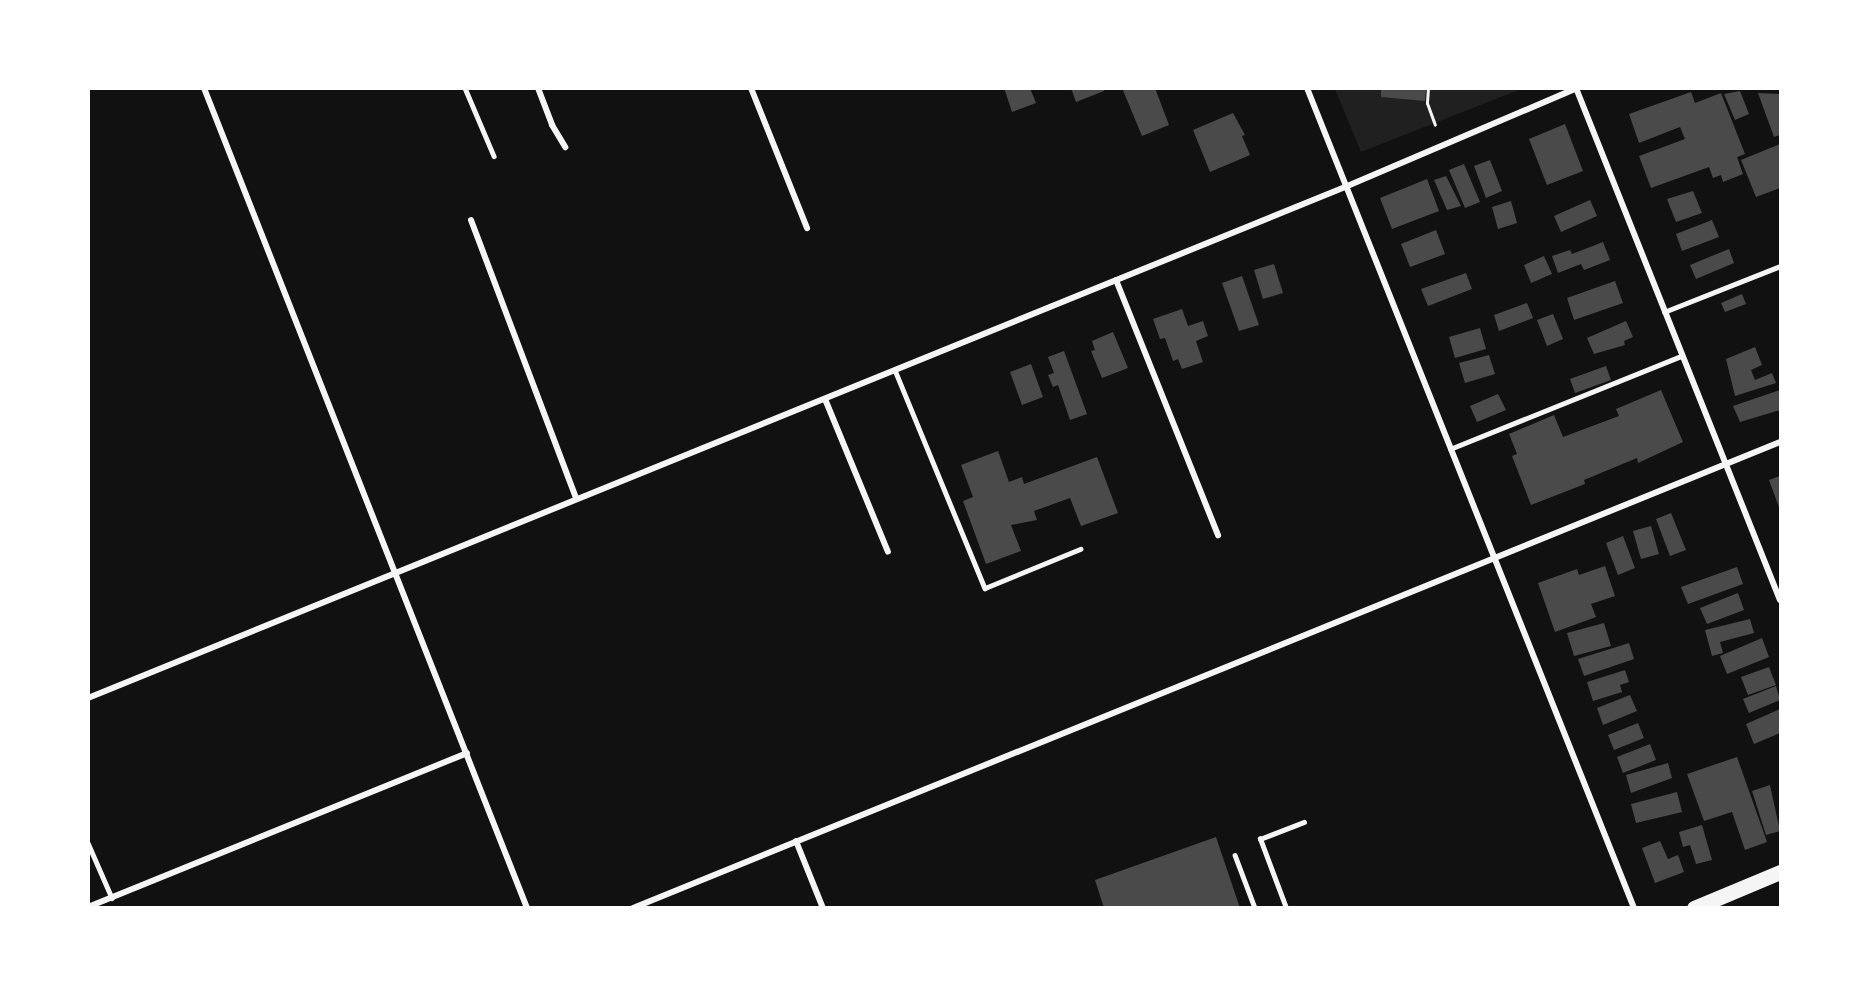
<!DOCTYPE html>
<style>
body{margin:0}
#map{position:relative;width:1869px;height:996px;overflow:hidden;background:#111;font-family:Mulish,sans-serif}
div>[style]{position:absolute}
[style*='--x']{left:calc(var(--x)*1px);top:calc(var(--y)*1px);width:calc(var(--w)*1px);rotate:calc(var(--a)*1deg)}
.green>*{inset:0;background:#202020}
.building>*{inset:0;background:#4a4a4a}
.path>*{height:3px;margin:-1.5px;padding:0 1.5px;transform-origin:1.5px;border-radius:1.5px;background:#f5f5f5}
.service>*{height:4.5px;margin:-2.25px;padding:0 2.25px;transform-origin:2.25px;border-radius:2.25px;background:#f5f5f5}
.minor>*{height:6px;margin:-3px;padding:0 3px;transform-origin:3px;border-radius:3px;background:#f5f5f5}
.primary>*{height:15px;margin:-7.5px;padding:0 7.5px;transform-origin:7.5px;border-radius:7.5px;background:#f5f5f5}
span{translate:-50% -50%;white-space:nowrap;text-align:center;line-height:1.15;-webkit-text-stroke:6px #fff;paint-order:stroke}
.frame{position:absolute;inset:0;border:90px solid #fff;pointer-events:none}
</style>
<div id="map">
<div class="green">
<i style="clip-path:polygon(1335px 89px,1521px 89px,1361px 152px)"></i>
</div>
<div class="building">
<i style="clip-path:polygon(1004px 88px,1030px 88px,1036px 103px,1012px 112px)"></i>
<i style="clip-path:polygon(1071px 88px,1103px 88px,1104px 91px,1076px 102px)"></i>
<i style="clip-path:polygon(1122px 88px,1155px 88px,1169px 125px,1142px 136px)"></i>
<i style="clip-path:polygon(1381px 88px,1426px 88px,1425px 101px,1381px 97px)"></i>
<i style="clip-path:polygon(1740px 91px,1749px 114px,1735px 120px,1724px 94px)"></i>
<i style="clip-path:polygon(1691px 92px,1695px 103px,1721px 93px,1745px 154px,1737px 157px,1743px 174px,1723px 182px,1721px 175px,1713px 178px,1709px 167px,1651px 188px,1639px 156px,1685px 139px,1680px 127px,1639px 143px,1629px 114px)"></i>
<i style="clip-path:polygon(1758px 93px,1780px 94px,1780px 135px,1774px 137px)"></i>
<i style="clip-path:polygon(1233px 113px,1245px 135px,1242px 136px,1250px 155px,1210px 172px,1193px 130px)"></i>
<i style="clip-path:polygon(1565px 124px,1583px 171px,1547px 185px,1529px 139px)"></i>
<i style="clip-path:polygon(1780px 144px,1780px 188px,1756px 197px,1741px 160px)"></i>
<i style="clip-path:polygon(1490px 160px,1502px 191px,1486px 198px,1474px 166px)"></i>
<i style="clip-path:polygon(1464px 164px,1480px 202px,1465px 208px,1449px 170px)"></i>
<i style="clip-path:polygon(1446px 176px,1461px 206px,1447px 210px,1434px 180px)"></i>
<i style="clip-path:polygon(1427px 179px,1439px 211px,1392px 229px,1380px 198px)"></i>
<i style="clip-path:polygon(1693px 191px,1702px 213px,1676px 222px,1667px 199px)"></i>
<i style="clip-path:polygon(1590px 200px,1597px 216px,1561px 232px,1554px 216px)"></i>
<i style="clip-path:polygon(1511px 201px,1517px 223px,1498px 229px,1492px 207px)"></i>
<i style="clip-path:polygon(1712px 220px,1719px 237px,1682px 251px,1676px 234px)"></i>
<i style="clip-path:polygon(1436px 230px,1445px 254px,1410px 267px,1401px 244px)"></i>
<i style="clip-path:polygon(1603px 242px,1610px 260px,1584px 270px,1581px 264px,1558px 273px,1552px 256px,1570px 250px,1572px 254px)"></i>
<i style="clip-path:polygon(1729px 249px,1734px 263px,1696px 279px,1690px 265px)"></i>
<i style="clip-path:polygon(1544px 256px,1552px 274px,1531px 283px,1524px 265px)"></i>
<i style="clip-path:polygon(1274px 264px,1283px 293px,1263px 299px,1254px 270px)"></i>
<i style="clip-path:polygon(1466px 273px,1472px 289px,1428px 306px,1421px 289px)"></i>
<i style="clip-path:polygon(1242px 276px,1259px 325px,1239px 331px,1222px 283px)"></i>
<i style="clip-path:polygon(1615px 281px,1623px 303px,1574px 320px,1567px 298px)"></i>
<i style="clip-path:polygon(1742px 294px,1746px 304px,1725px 312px,1721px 303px)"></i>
<i style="clip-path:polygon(1527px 303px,1533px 318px,1499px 331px,1494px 315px)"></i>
<i style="clip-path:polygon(1182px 309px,1188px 326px,1203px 321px,1208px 336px,1196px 341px,1203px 362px,1182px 369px,1178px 359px,1173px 361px,1165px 338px,1160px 339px,1153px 319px)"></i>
<i style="clip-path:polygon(1553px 314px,1563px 339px,1547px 346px,1537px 320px)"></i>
<i style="clip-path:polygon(1626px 321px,1633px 337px,1624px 341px,1625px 345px,1594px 354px,1587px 338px)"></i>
<i style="clip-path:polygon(1480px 328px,1486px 349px,1455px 358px,1449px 337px)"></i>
<i style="clip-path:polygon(1113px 332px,1128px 368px,1102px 378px,1091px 351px,1095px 350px,1092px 341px)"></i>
<i style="clip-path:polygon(1755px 347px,1762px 365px,1751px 370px,1755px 380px,1772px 373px,1776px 383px,1735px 396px,1726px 359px)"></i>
<i style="clip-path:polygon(1064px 351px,1087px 414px,1070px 420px,1058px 385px,1053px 387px,1048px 375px,1054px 373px,1048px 357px)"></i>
<i style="clip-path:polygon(1489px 355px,1495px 374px,1465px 383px,1459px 363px)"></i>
<i style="clip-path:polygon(1031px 364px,1043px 397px,1022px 405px,1010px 372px)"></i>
<i style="clip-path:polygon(1606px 366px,1611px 380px,1575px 393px,1570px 379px)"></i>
<i style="clip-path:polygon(1661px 390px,1683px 442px,1638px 463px,1637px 458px,1584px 480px,1585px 484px,1531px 505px,1512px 456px,1517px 454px,1509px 434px,1554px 415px,1563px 437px,1619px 416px,1616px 409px)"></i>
<i style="clip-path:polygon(1780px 390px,1780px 410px,1740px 422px,1733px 406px)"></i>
<i style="clip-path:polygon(1498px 394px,1506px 410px,1477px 422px,1470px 406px)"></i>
<i style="clip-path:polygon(998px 451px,1009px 482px,1022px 477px,1024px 484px,1097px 457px,1118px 513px,1081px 526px,1070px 498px,1034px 511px,1037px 520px,1011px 525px,1021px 551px,986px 564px,963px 501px,973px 497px,961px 465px)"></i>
<i style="clip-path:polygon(1780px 476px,1780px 510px,1769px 480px)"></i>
<i style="clip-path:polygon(1671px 513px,1686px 550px,1670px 556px,1656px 519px)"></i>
<i style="clip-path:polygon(1651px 526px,1659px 554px,1641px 559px,1633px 531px)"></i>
<i style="clip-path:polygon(1623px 536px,1635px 568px,1618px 575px,1606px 543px)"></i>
<i style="clip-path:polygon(1605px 566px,1615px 596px,1591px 604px,1596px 617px,1555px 632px,1538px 583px,1577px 569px,1579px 575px)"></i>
<i style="clip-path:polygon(1737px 567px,1743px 584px,1688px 604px,1681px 587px)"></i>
<i style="clip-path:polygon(1738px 593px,1744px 610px,1707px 624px,1700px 608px)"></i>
<i style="clip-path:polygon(1750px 619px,1754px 633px,1720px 642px,1723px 653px,1712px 656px,1705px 630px)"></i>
<i style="clip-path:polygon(1604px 623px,1611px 646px,1574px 656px,1567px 633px)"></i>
<i style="clip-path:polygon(1762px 638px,1769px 657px,1727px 674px,1720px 656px)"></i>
<i style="clip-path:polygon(1629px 643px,1634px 659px,1584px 676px,1578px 659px)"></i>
<i style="clip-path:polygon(1769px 667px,1776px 685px,1748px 695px,1741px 677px)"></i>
<i style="clip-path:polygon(1625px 670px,1629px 682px,1620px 685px,1622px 692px,1593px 701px,1587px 682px)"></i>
<i style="clip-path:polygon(1776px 686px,1780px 700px,1749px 713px,1743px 699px)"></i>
<i style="clip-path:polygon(1630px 695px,1637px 711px,1603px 725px,1597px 708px)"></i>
<i style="clip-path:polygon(1780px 709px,1780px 733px,1754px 744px,1746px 724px)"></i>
<i style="clip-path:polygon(1638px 723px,1644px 738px,1614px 750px,1608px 735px)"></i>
<i style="clip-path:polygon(1650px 744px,1656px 760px,1623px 773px,1617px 757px)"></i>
<i style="clip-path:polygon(1737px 757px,1767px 842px,1745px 850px,1732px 812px,1704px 821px,1687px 774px)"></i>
<i style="clip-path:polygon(1668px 763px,1672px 778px,1631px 793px,1626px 775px)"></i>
<i style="clip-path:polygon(1770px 785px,1780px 831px,1766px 835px,1752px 791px)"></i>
<i style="clip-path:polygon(1677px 792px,1682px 812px,1636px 823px,1631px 804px)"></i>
<i style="clip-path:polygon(1702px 825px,1712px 860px,1696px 864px,1690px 845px,1683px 847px,1679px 832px)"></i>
<i style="clip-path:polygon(1216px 837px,1240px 908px,1104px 908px,1095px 880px)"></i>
<i style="clip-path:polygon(1660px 841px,1668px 859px,1678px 855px,1684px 872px,1655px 883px,1642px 848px)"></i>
</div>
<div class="path">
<i style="--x:1428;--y:88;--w:15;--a:94"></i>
<i style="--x:1427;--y:103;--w:23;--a:70"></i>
</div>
<div class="service">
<i style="--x:465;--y:88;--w:74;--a:66.9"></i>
<i style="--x:1664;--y:312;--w:125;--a:-21.6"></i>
<i style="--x:895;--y:370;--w:236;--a:67.6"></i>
<i style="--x:985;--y:588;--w:103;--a:-22.3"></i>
<i style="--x:1450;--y:449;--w:249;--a:-21.9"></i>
<i style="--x:88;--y:843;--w:60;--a:66.4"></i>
<i style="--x:1235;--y:855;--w:57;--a:69.3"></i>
<i style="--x:1286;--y:908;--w:74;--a:-110.6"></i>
<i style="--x:1260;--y:839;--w:47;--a:-21.1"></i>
</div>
<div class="minor">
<i style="--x:204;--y:88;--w:881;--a:68.5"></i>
<i style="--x:538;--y:88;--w:40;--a:69"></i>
<i style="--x:552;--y:125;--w:26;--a:59"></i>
<i style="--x:751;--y:88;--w:151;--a:68.2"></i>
<i style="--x:1307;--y:88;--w:883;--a:68.26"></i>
<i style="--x:1576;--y:88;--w:551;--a:68.28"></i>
<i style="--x:471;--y:220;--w:297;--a:69.3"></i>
<i style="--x:1116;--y:280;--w:275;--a:68.2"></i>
<i style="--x:825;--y:399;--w:165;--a:67.6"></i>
<i style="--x:88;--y:698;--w:1357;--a:-22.12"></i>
<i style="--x:1345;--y:187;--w:252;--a:-23.1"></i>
<i style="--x:796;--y:841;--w:72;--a:68.1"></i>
<i style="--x:88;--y:907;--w:409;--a:-22.1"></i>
<i style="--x:633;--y:908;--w:1238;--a:-22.11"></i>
</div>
<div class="primary">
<i style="--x:1694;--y:908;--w:93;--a:-22.7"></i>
</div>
<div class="frame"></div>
</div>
